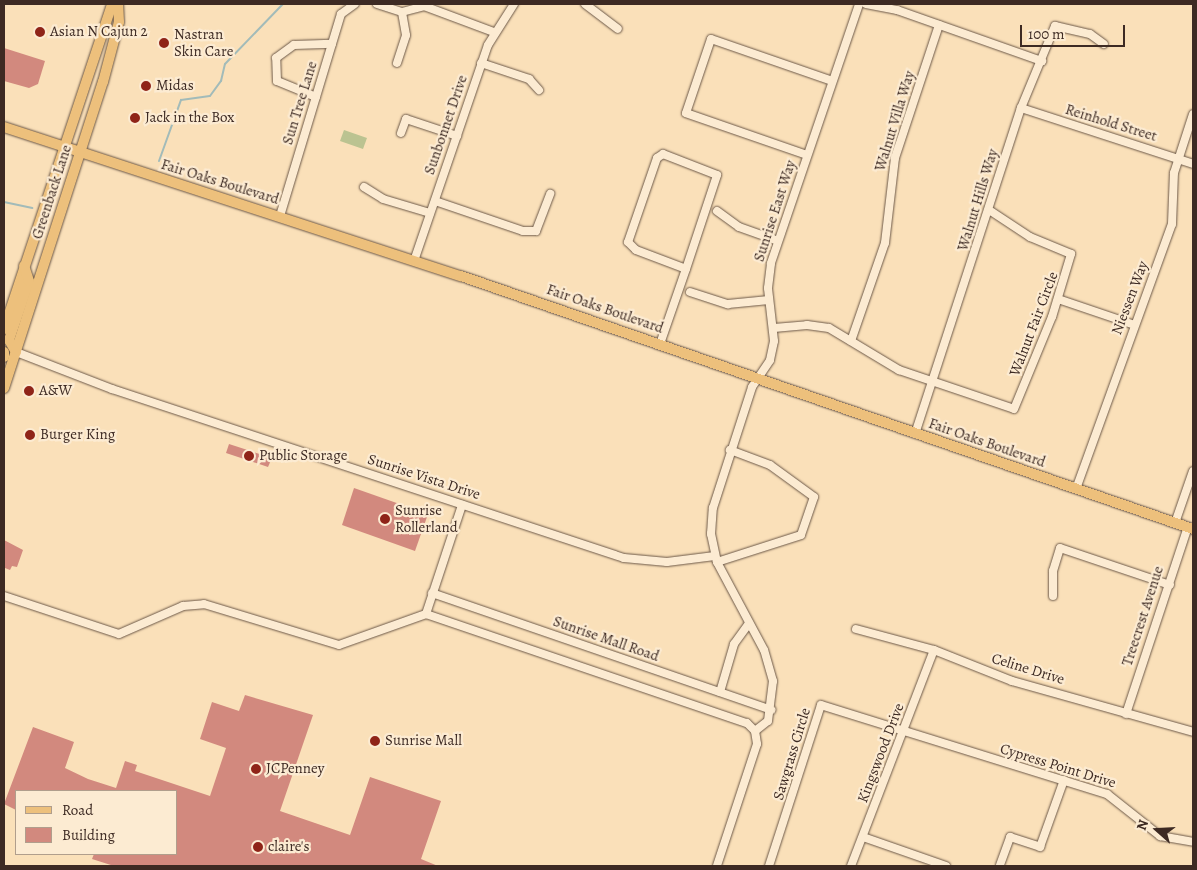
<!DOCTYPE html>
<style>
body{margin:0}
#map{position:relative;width:1197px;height:870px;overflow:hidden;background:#fae0b9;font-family:Alegreya,serif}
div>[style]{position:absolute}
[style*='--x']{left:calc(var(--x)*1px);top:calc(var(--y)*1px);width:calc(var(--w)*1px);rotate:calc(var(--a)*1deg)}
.green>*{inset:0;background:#bbc391}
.stream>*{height:2px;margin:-1px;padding:0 1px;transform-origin:1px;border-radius:1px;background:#a2bbb9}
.building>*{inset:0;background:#d2897e}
.roads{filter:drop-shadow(0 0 1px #6c5848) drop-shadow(0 0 1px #6c5848)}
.minor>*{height:8px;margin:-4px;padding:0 4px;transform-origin:4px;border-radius:4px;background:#fcebd2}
.major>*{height:10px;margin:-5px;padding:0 5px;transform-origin:5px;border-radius:5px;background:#edc07c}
.dots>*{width:14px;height:14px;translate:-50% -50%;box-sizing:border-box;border:2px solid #fcebd2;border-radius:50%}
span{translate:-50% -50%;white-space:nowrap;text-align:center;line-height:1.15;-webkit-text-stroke:4.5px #fcebd2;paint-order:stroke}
.poi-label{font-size:15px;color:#3d2a23}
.left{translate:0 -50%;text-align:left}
.street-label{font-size:15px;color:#3d2a23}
.frame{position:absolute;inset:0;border:5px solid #3d2a23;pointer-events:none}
.legend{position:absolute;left:15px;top:790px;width:162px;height:65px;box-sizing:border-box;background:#fcebd2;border:1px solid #b09e8c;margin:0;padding:6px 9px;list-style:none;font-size:15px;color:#3d2a23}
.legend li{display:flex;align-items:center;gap:10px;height:25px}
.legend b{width:25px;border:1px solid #b09e8c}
.north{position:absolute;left:1132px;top:805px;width:50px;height:50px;-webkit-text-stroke:4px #fcebd2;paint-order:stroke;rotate:289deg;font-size:14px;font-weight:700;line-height:20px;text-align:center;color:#3d2a23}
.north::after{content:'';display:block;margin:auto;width:18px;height:22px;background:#3d2a23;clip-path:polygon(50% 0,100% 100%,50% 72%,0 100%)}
.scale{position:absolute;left:1020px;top:25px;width:105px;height:22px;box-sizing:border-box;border:2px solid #3d2a23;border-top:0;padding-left:6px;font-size:15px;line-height:18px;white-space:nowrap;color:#3d2a23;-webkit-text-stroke:4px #fcebd2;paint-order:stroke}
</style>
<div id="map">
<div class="green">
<i style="clip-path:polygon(344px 130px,367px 138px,363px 149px,340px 141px)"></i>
</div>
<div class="stream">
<i style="--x:159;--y:161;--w:65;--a:-70.2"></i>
<i style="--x:181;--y:100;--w:29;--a:-8"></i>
<i style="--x:210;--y:96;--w:19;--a:-54"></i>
<i style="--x:221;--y:81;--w:17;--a:-77"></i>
<i style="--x:225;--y:64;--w:83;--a:-46"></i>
<i style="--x:4;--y:202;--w:29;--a:12"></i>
</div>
<div class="building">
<i style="clip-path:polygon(4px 48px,45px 61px,38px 84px,29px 88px,4px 81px)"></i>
<i style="clip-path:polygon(229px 444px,272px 458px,268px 467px,226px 453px)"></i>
<i style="clip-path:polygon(354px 488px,428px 514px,415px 551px,342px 525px)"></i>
<i style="clip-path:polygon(4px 540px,23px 550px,17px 567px,12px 566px,10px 570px,5px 568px)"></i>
<i style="clip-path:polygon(245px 695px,313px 715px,280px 811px,350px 835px,370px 777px,441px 801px,421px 859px,438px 866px,114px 866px,92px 859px,94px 854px,176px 854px,176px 791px,16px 791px,16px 810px,4px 804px,33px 727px,74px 742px,65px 768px,88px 779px,116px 788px,125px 761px,137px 765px,135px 771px,210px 796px,226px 748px,200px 739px,212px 702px,239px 711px)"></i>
</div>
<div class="roads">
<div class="minor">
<i style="--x:377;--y:4;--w:26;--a:18"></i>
<i style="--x:402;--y:12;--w:23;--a:-15"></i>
<i style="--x:424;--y:6;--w:75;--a:20.4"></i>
<i style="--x:585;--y:4;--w:41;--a:37.1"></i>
<i style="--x:866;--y:4;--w:32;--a:11"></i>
<i style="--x:897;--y:10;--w:154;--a:19.4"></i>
<i style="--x:397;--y:63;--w:29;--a:-72"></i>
<i style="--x:406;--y:35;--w:23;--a:-100"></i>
<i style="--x:481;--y:63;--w:51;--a:18.4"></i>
<i style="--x:529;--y:79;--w:15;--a:48"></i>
<i style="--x:316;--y:97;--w:42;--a:-157.7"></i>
<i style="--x:277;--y:81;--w:23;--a:-92"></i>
<i style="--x:276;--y:58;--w:22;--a:-36"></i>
<i style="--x:294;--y:45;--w:38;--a:-2"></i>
<i style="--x:1021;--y:108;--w:181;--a:18"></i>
<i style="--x:401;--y:133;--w:15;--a:-70"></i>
<i style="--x:406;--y:119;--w:54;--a:18.4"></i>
<i style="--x:807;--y:155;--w:128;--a:-160.9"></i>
<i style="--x:686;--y:113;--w:78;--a:-71.3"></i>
<i style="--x:711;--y:39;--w:128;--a:19.1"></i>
<i style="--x:364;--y:187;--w:22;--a:32"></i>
<i style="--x:383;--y:199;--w:49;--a:16.6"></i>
<i style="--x:435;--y:201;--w:93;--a:18.8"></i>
<i style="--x:523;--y:231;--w:13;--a:0"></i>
<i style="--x:536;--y:231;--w:40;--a:-69"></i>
<i style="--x:717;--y:211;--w:27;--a:36"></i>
<i style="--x:739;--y:227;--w:41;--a:19.7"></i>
<i style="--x:280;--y:216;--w:211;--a:-73.2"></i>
<i style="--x:341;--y:14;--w:17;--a:-36"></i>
<i style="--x:414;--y:261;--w:228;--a:-71.1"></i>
<i style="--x:488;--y:45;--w:49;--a:-57.6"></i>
<i style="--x:690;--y:292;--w:40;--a:18"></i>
<i style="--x:728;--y:304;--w:41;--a:-5.6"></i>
<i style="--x:1058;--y:299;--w:81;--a:18.7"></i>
<i style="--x:774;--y:328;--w:33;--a:-5"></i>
<i style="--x:807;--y:325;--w:22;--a:8"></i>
<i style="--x:829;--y:328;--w:82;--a:31"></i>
<i style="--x:899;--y:370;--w:121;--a:18.7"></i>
<i style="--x:1014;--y:409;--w:100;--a:-67.6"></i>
<i style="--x:1052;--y:317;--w:66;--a:-73.2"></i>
<i style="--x:1071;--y:254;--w:44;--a:-157.5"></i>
<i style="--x:1030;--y:237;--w:49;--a:-146.6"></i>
<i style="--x:851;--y:341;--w:104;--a:-70.9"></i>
<i style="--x:885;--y:243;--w:86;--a:-83.3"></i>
<i style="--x:895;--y:158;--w:140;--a:-71.7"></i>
<i style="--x:660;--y:344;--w:79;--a:-70.9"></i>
<i style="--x:686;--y:269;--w:99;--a:-71.7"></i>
<i style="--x:717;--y:175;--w:58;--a:-158.7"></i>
<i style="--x:663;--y:154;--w:7;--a:146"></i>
<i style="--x:657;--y:158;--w:89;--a:109"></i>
<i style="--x:628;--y:242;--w:11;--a:45"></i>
<i style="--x:636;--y:250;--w:53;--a:20.8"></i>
<i style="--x:16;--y:352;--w:103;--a:21.1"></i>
<i style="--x:112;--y:389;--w:539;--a:18.27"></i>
<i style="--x:624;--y:558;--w:43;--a:5.3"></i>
<i style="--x:667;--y:562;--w:48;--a:-7.1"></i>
<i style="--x:915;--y:434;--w:343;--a:-72"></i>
<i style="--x:1021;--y:108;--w:89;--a:-67.5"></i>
<i style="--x:1055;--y:26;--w:36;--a:13"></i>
<i style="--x:1090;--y:34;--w:17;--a:36"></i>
<i style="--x:1076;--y:489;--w:282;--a:-70.1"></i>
<i style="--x:1172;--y:224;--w:51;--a:-87.8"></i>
<i style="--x:1174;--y:173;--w:62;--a:-72.1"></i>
<i style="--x:1175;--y:523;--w:55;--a:-70.9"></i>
<i style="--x:717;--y:562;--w:88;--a:-17.8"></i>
<i style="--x:801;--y:535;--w:40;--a:-71.1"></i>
<i style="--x:814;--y:497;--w:54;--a:-144"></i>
<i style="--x:770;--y:465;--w:43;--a:-159.4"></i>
<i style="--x:432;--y:593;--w:359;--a:19"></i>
<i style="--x:4;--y:596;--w:121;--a:18.3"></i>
<i style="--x:119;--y:634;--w:70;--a:-23.6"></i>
<i style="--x:183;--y:606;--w:21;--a:-5"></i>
<i style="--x:204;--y:604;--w:141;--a:16.9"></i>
<i style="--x:339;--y:645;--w:92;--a:-19.6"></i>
<i style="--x:426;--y:614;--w:339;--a:18.8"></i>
<i style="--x:747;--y:723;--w:11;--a:45"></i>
<i style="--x:755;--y:731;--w:13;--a:81"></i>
<i style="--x:757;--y:744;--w:128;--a:108.2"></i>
<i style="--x:1053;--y:596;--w:25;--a:-90"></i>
<i style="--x:1053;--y:571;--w:24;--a:-73"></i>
<i style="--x:1060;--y:548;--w:116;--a:18.6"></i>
<i style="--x:426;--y:614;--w:115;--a:-71.7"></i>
<i style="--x:856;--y:629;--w:81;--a:15.1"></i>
<i style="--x:934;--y:650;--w:84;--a:21.7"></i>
<i style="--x:1012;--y:681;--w:188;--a:15.7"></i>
<i style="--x:720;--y:692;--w:50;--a:-73.7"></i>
<i style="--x:734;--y:644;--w:24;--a:-54"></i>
<i style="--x:1126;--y:714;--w:197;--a:-71.7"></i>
<i style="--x:755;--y:731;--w:16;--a:-38"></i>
<i style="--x:768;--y:721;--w:40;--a:-82.9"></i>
<i style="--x:773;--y:681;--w:32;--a:-106"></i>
<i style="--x:764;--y:650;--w:100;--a:-118.1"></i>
<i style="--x:717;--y:562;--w:29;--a:-102"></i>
<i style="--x:711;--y:534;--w:26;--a:-86"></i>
<i style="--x:713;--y:508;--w:127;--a:-72.1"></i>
<i style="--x:752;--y:387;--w:32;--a:-56"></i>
<i style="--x:770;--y:360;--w:19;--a:-78"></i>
<i style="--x:774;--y:341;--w:53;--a:-96.5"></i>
<i style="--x:768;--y:288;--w:25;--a:-83"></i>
<i style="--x:771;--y:263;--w:274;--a:-71.2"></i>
<i style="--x:863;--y:837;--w:88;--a:19.3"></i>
<i style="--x:1000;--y:865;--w:30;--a:-70"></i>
<i style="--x:1010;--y:837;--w:32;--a:18"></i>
<i style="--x:1040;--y:847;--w:71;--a:-70.3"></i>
<i style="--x:769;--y:866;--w:169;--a:-72.1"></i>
<i style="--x:821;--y:705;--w:300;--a:17.3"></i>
<i style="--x:1107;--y:794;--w:68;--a:38.4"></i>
<i style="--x:1160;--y:836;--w:34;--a:10"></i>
<i style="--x:851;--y:866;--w:231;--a:-69"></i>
</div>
<div class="major">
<i style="--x:4;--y:127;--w:481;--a:18.1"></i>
<i style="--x:461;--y:276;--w:774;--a:19.07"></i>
<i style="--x:4;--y:329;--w:342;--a:-71.6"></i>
<i style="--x:4;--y:352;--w:5;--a:90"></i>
<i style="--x:16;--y:352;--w:14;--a:-120"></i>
<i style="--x:9;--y:340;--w:62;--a:-71.3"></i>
<i style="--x:29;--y:281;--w:16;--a:-108"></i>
<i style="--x:4;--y:388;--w:322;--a:-72.1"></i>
<i style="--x:103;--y:82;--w:62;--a:-75.1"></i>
<i style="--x:119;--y:22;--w:18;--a:-93"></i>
</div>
</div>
<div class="dots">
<i style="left:40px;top:32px;background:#8f2418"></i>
<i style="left:164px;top:43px;background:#8f2418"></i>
<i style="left:146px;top:86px;background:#8f2418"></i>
<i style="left:135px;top:118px;background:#8f2418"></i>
<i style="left:29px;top:391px;background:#8f2418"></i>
<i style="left:30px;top:435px;background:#8f2418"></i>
<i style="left:249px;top:456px;background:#8f2418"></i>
<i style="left:385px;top:519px;background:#8f2418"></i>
<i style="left:375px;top:741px;background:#8f2418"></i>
<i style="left:256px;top:769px;background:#8f2418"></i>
<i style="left:258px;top:847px;background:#8f2418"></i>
</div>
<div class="poi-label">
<span class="left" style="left:50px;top:32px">Asian N Cajun 2</span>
<span class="left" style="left:174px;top:43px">Nastran<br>Skin Care</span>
<span class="left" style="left:156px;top:86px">Midas</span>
<span class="left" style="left:145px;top:118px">Jack in the Box</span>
<span class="left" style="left:39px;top:391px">A&amp;W</span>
<span class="left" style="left:40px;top:435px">Burger King</span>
<span class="left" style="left:259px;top:456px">Public Storage</span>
<span class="left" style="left:395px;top:519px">Sunrise<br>Rollerland</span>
<span class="left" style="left:385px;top:741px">Sunrise Mall</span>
<span class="left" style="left:266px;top:769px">JCPenney</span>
<span class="left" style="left:268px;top:847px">claire's</span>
</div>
<div class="street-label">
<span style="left:300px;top:103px;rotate:-73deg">Sun Tree Lane</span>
<span style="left:895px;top:121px;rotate:-73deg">Walnut Villa Way</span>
<span style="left:1111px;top:123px;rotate:17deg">Reinhold Street</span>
<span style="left:446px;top:125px;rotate:-71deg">Sunbonnet Drive</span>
<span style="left:220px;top:182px;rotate:17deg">Fair Oaks Boulevard</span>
<span style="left:52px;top:192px;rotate:-72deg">Greenback Lane</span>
<span style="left:978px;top:200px;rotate:-73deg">Walnut Hills Way</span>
<span style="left:775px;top:211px;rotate:-72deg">Sunrise East Way</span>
<span style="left:1130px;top:298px;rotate:-69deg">Niessen Way</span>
<span style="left:605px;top:309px;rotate:19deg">Fair Oaks Boulevard</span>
<span style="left:1034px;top:324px;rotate:-69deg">Walnut Fair Circle</span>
<span style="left:987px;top:443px;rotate:19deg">Fair Oaks Boulevard</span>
<span style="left:424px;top:477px;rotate:18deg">Sunrise Vista Drive</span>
<span style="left:1143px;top:616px;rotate:-72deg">Treecrest Avenue</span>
<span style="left:606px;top:639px;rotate:19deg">Sunrise Mall Road</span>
<span style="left:1028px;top:669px;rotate:17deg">Celine Drive</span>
<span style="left:881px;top:753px;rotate:-69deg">Kingswood Drive</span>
<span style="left:792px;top:754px;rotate:-73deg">Sawgrass Circle</span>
<span style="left:1058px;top:766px;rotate:17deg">Cypress Point Drive</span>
</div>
<div class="frame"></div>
<ul class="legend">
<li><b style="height:6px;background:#edc07c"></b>Road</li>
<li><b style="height:14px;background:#d2897e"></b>Building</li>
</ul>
<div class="north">N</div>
<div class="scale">100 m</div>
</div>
